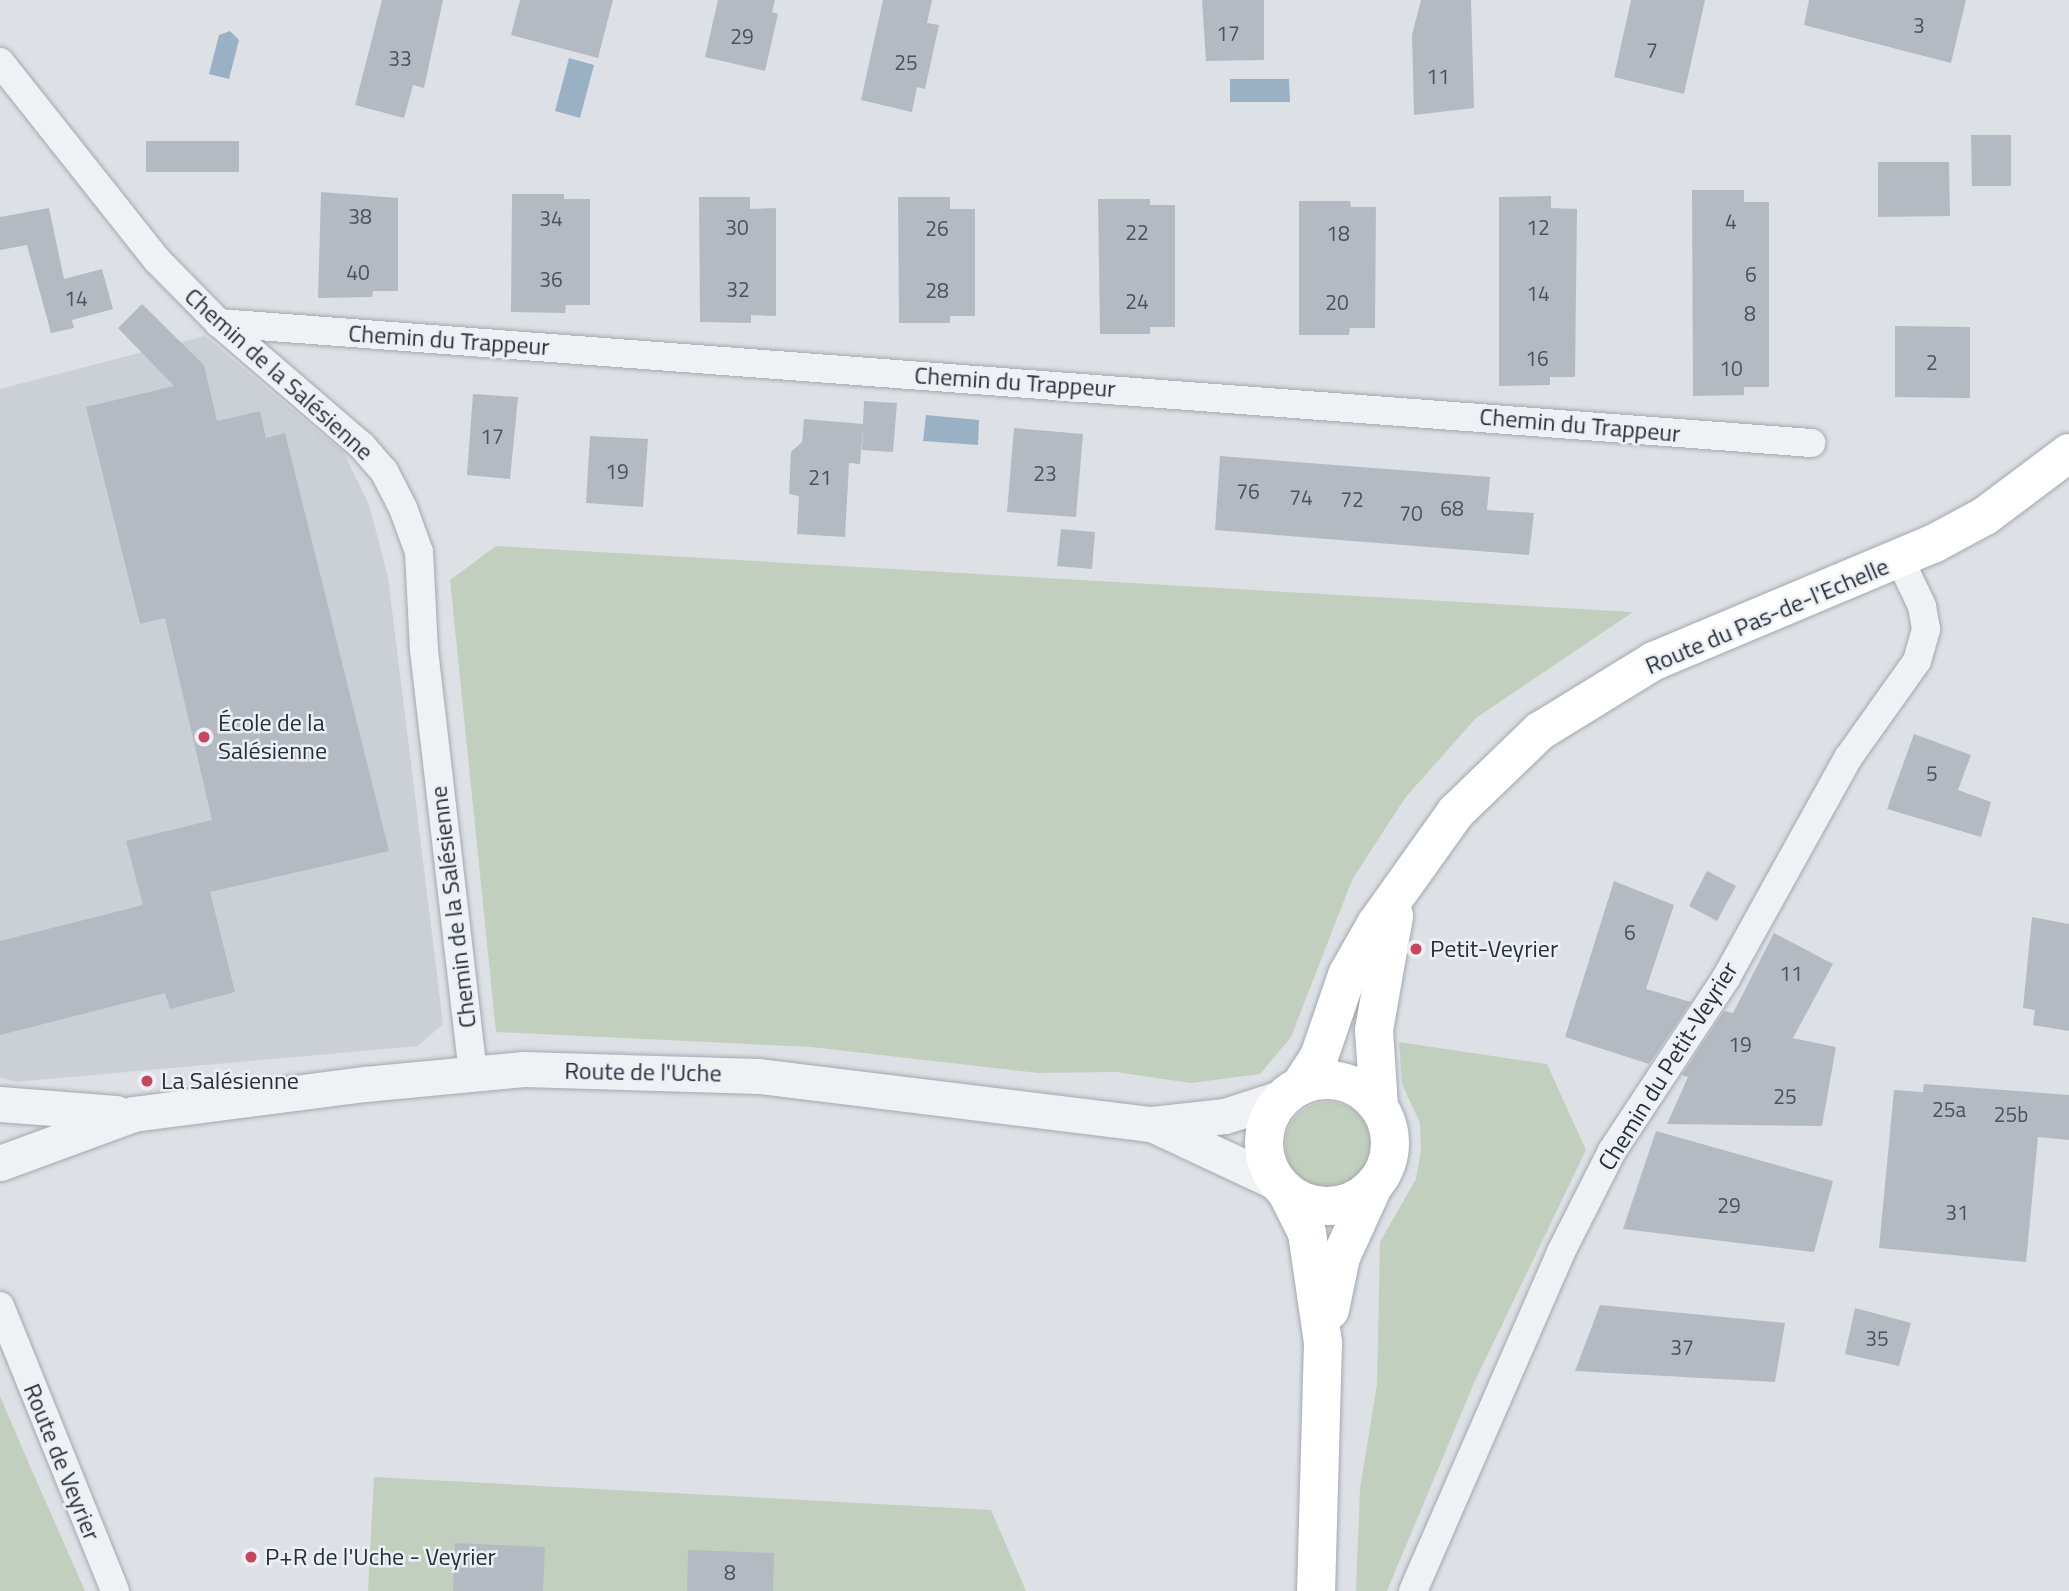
<!DOCTYPE html>
<meta charset="utf-8">
<style>
body{margin:0}
#map{position:relative;width:2069px;height:1591px;overflow:hidden;background:#dde1e6;font-family:"Titillium Web",sans-serif}
div>[style]{position:absolute}
[style*='--x']{left:calc(var(--x)*1px);top:calc(var(--y)*1px);width:calc(var(--w)*1px);rotate:calc(var(--a)*1deg)}
.built>*{inset:0;background:#cbd0d7}
.green>*{inset:0;background:#c3cfbe}
.round{border-radius:50%}
.water>*{inset:0;background:#99b0c5}
.building>*{inset:0;background:#b4bac2}
.roads{filter:drop-shadow(0 0 2px #a3a8af) drop-shadow(0 0 2px #a3a8af)}
.minor>*{height:28px;margin:-14px;padding:0 14px;transform-origin:14px;border-radius:14px;background:#eff1f5}
.tertiary>*{height:35px;margin:-17.5px;padding:0 17.5px;transform-origin:17.5px;border-radius:17.5px;background:#eff1f5}
.secondary>*{height:38px;margin:-19px;padding:0 19px;transform-origin:19px;border-radius:19px;background:#fff}
.secondary>.ring{margin:-19px;padding:0;box-sizing:content-box;background:none;border:38px solid #fff;border-radius:50%}
.dots>*{width:19px;height:19px;translate:-50% -50%;box-sizing:border-box;border:4px solid #ecf0f4;border-radius:50%}
span{translate:-50% -50%;white-space:nowrap;text-align:center;line-height:1.15;-webkit-text-stroke:5px #ecf0f4;paint-order:stroke}
.number-label{font-size:21px;color:#4a525d}
.number-label span{-webkit-text-stroke-width:0}
.street-label{font-size:24px;color:#272f3b}
.poi-label{font-size:24px;color:#272f3b}
.left{translate:0 -50%;text-align:left}
</style>
<div id="map">
<div class="built">
<i style="clip-path:polygon(205px 336px,344px 453px,369px 505px,388px 577px,443px 1024px,418px 1046px,15px 1082px,0 1077px,0 389px)"></i>
</div>
<div class="green">
<i style="clip-path:polygon(496px 546px,1633px 612px,1476px 718px,1405px 798px,1352px 880px,1291px 1037px,1260px 1074px,1191px 1083px,1116px 1072px,1038px 1073px,811px 1047px,496px 1032px,450px 580px)"></i>
<i style="clip-path:polygon(1399px 1042px,1547px 1064px,1586px 1150px,1474px 1383px,1387px 1591px,1356px 1591px,1360px 1488px,1377px 1384px,1380px 1242px,1416px 1179px,1421px 1150px,1420px 1123px,1402px 1084px)"></i>
<i class="round" style="left:1285px;top:1102px;width:86px;height:86px"></i>
<i style="clip-path:polygon(0 1396px,30px 1466px,85px 1591px,0 1591px)"></i>
<i style="clip-path:polygon(374px 1477px,991px 1510px,1026px 1591px,368px 1591px)"></i>
</div>
<div class="water">
<i style="clip-path:polygon(230px 31px,239px 40px,229px 79px,209px 74px,219px 35px)"></i>
<i style="clip-path:polygon(569px 58px,594px 65px,580px 118px,555px 111px)"></i>
<i style="clip-path:polygon(1230px 79px,1289px 79px,1290px 102px,1230px 102px)"></i>
<i style="clip-path:polygon(926px 415px,979px 420px,978px 445px,923px 441px)"></i>
</div>
<div class="building">
<i style="clip-path:polygon(382px 0,443px 0,424px 88px,413px 85px,404px 118px,355px 105px)"></i>
<i style="clip-path:polygon(520px 0,613px 0,598px 58px,511px 35px)"></i>
<i style="clip-path:polygon(718px 0,775px 0,772px 12px,778px 14px,765px 71px,705px 57px)"></i>
<i style="clip-path:polygon(883px 0,932px 0,927px 23px,939px 25px,925px 89px,917px 87px,912px 112px,861px 100px)"></i>
<i style="clip-path:polygon(1202px 0,1264px 0,1264px 60px,1206px 61px)"></i>
<i style="clip-path:polygon(1421px 0,1471px 0,1474px 108px,1414px 115px,1412px 35px)"></i>
<i style="clip-path:polygon(1631px 0,1705px 0,1684px 94px,1614px 77px)"></i>
<i style="clip-path:polygon(1809px 0,1966px 0,1951px 63px,1804px 25px)"></i>
<i style="clip-path:polygon(1971px 135px,2011px 135px,2011px 186px,1972px 186px)"></i>
<i style="clip-path:polygon(146px 141px,239px 141px,239px 172px,146px 172px)"></i>
<i style="clip-path:polygon(1878px 162px,1949px 162px,1950px 216px,1878px 217px)"></i>
<i style="clip-path:polygon(1692px 190px,1744px 190px,1744px 202px,1769px 202px,1769px 387px,1744px 387px,1744px 395px,1693px 396px)"></i>
<i style="clip-path:polygon(321px 192px,398px 198px,398px 291px,373px 291px,372px 297px,318px 298px)"></i>
<i style="clip-path:polygon(512px 194px,564px 194px,564px 199px,590px 199px,590px 305px,566px 305px,565px 313px,511px 312px)"></i>
<i style="clip-path:polygon(1551px 196px,1551px 208px,1577px 209px,1575px 377px,1550px 377px,1550px 385px,1499px 386px,1499px 197px)"></i>
<i style="clip-path:polygon(699px 197px,750px 197px,750px 209px,776px 208px,776px 316px,751px 315px,751px 323px,700px 322px)"></i>
<i style="clip-path:polygon(898px 197px,950px 197px,950px 209px,975px 209px,975px 316px,950px 316px,950px 323px,899px 323px)"></i>
<i style="clip-path:polygon(1098px 199px,1150px 199px,1150px 205px,1175px 205px,1175px 327px,1150px 327px,1150px 334px,1100px 334px)"></i>
<i style="clip-path:polygon(1299px 201px,1350px 201px,1351px 207px,1376px 207px,1375px 328px,1350px 328px,1349px 335px,1299px 335px)"></i>
<i style="clip-path:polygon(49px 208px,64px 279px,102px 269px,113px 309px,72px 320px,74px 328px,51px 333px,27px 245px,0 250px,0 217px)"></i>
<i style="clip-path:polygon(142px 304px,204px 365px,217px 421px,260px 411px,266px 438px,285px 433px,389px 851px,210px 892px,235px 992px,170px 1009px,165px 993px,0 1035px,0 941px,143px 905px,126px 841px,212px 820px,165px 618px,140px 624px,86px 407px,174px 386px,118px 328px)"></i>
<i style="clip-path:polygon(1895px 326px,1970px 327px,1970px 398px,1895px 397px)"></i>
<i style="clip-path:polygon(473px 394px,518px 397px,510px 479px,467px 475px)"></i>
<i style="clip-path:polygon(864px 401px,897px 403px,893px 452px,862px 450px,863px 428px,860px 464px,849px 463px,845px 537px,797px 534px,799px 496px,789px 494px,791px 452px,802px 442px,804px 419px,863px 424px)"></i>
<i style="clip-path:polygon(1014px 428px,1083px 434px,1076px 517px,1007px 512px)"></i>
<i style="clip-path:polygon(590px 436px,648px 439px,643px 507px,586px 503px)"></i>
<i style="clip-path:polygon(1220px 456px,1490px 477px,1487px 510px,1534px 513px,1529px 555px,1215px 530px)"></i>
<i style="clip-path:polygon(1061px 529px,1095px 532px,1092px 569px,1057px 566px)"></i>
<i style="clip-path:polygon(1914px 734px,1971px 755px,1958px 790px,1991px 802px,1981px 837px,1887px 809px)"></i>
<i style="clip-path:polygon(1707px 871px,1736px 886px,1717px 921px,1689px 906px)"></i>
<i style="clip-path:polygon(1614px 881px,1674px 905px,1646px 989px,1691px 1002px,1649px 1064px,1565px 1037px)"></i>
<i style="clip-path:polygon(2032px 917px,2069px 924px,2069px 1031px,2033px 1025px,2035px 1010px,2023px 1008px)"></i>
<i style="clip-path:polygon(1774px 933px,1833px 964px,1793px 1038px,1836px 1047px,1822px 1126px,1667px 1124px,1688px 1077px,1682px 1075px,1724px 1011px,1733px 1013px)"></i>
<i style="clip-path:polygon(1924px 1084px,2069px 1095px,2069px 1140px,2038px 1137px,2026px 1262px,1879px 1248px,1894px 1090px,1923px 1092px)"></i>
<i style="clip-path:polygon(1656px 1131px,1833px 1181px,1814px 1252px,1623px 1229px)"></i>
<i style="clip-path:polygon(1600px 1305px,1785px 1323px,1775px 1382px,1575px 1371px)"></i>
<i style="clip-path:polygon(1855px 1308px,1911px 1323px,1899px 1366px,1845px 1354px)"></i>
<i style="clip-path:polygon(455px 1543px,545px 1547px,543px 1591px,453px 1591px)"></i>
<i style="clip-path:polygon(688px 1550px,774px 1553px,773px 1591px,687px 1591px)"></i>
</div>
<div class="roads">
<div class="minor">
<i style="--x:0;--y:62;--w:253;--a:51.6"></i>
<i style="--x:157;--y:260;--w:88;--a:45.5"></i>
<i style="--x:219;--y:323;--w:189;--a:40.7"></i>
<i style="--x:362;--y:446;--w:33;--a:49"></i>
<i style="--x:384;--y:471;--w:42;--a:62.8"></i>
<i style="--x:403;--y:508;--w:47;--a:70"></i>
<i style="--x:419;--y:552;--w:98;--a:87.1"></i>
<i style="--x:424;--y:650;--w:426;--a:83.4"></i>
<i style="--x:219;--y:323;--w:1597;--a:4.31"></i>
<i style="--x:0;--y:1306;--w:307;--a:68"></i>
<i style="--x:1413;--y:1591;--w:370;--a:-66.4"></i>
<i style="--x:1561;--y:1252;--w:113;--a:-63.2"></i>
<i style="--x:1612;--y:1151;--w:207;--a:-56.6"></i>
<i style="--x:1726;--y:978;--w:252;--a:-61"></i>
<i style="--x:1848;--y:758;--w:119;--a:-54.6"></i>
<i style="--x:1917;--y:661;--w:33;--a:-74"></i>
<i style="--x:1926;--y:629;--w:23;--a:-100"></i>
<i style="--x:1922;--y:606;--w:51;--a:-115.6"></i>
</div>
<div class="tertiary">
<i style="--x:0;--y:1104;--w:116;--a:4.4"></i>
<i style="--x:1152;--y:1124;--w:137;--a:25.1"></i>
<i style="--x:0;--y:1163;--w:142;--a:-20.2"></i>
<i style="--x:133;--y:1114;--w:234;--a:-7.4"></i>
<i style="--x:365;--y:1084;--w:159;--a:-5.4"></i>
<i style="--x:523;--y:1069;--w:236;--a:1.7"></i>
<i style="--x:759;--y:1076;--w:396;--a:7"></i>
<i style="--x:1152;--y:1124;--w:73;--a:-6.3"></i>
<i style="--x:1225;--y:1116;--w:61;--a:-18.1"></i>
</div>
<div class="secondary">
<i class="ring" style="left:1264px;top:1080px;width:88px;height:88px"></i>
<i style="--x:1300;--y:1086;--w:35;--a:-57"></i>
<i style="--x:1319;--y:1057;--w:87;--a:-71.1"></i>
<i style="--x:1347;--y:975;--w:59;--a:-60.4"></i>
<i style="--x:1376;--y:924;--w:138;--a:-54.5"></i>
<i style="--x:1456;--y:812;--w:117;--a:-44"></i>
<i style="--x:1540;--y:731;--w:134;--a:-31.6"></i>
<i style="--x:1654;--y:661;--w:303;--a:-22.8"></i>
<i style="--x:1933;--y:544;--w:59;--a:-28.3"></i>
<i style="--x:1985;--y:516;--w:105;--a:-36.9"></i>
<i style="--x:1379;--y:1107;--w:77;--a:-93.7"></i>
<i style="--x:1374;--y:1030;--w:116;--a:-80"></i>
<i style="--x:1287;--y:1193;--w:45;--a:63.4"></i>
<i style="--x:1307;--y:1233;--w:111;--a:81.7"></i>
<i style="--x:1323;--y:1343;--w:248;--a:91.6"></i>
<i style="--x:1330;--y:1310;--w:54;--a:-78.3"></i>
<i style="--x:1341;--y:1257;--w:75;--a:-65.5"></i>
</div>
</div>
<div class="dots">
<i style="left:204px;top:737px;background:#c6465f"></i>
<i style="left:1416px;top:949px;background:#c6465f"></i>
<i style="left:147px;top:1081px;background:#c6465f"></i>
<i style="left:251px;top:1557px;background:#c6465f"></i>
</div>
<div class="number-label">
<span style="left:1919px;top:25px">3</span>
<span style="left:1228px;top:33px">17</span>
<span style="left:742px;top:36px">29</span>
<span style="left:1652px;top:50px">7</span>
<span style="left:400px;top:58px">33</span>
<span style="left:906px;top:62px">25</span>
<span style="left:1438px;top:76px">11</span>
<span style="left:360px;top:216px">38</span>
<span style="left:551px;top:218px">34</span>
<span style="left:1731px;top:221px">4</span>
<span style="left:737px;top:227px">30</span>
<span style="left:1538px;top:227px">12</span>
<span style="left:937px;top:228px">26</span>
<span style="left:1137px;top:232px">22</span>
<span style="left:1338px;top:233px">18</span>
<span style="left:358px;top:272px">40</span>
<span style="left:1751px;top:274px">6</span>
<span style="left:551px;top:279px">36</span>
<span style="left:738px;top:289px">32</span>
<span style="left:937px;top:290px">28</span>
<span style="left:1538px;top:293px">14</span>
<span style="left:76px;top:298px">14</span>
<span style="left:1137px;top:301px">24</span>
<span style="left:1337px;top:302px">20</span>
<span style="left:1750px;top:313px">8</span>
<span style="left:1537px;top:358px">16</span>
<span style="left:1932px;top:362px">2</span>
<span style="left:1731px;top:368px">10</span>
<span style="left:492px;top:436px">17</span>
<span style="left:617px;top:471px">19</span>
<span style="left:1045px;top:473px">23</span>
<span style="left:820px;top:477px">21</span>
<span style="left:1248px;top:491px">76</span>
<span style="left:1301px;top:497px">74</span>
<span style="left:1352px;top:499px">72</span>
<span style="left:1452px;top:508px">68</span>
<span style="left:1411px;top:513px">70</span>
<span style="left:1932px;top:773px">5</span>
<span style="left:1630px;top:932px">6</span>
<span style="left:1791px;top:973px">11</span>
<span style="left:1740px;top:1044px">19</span>
<span style="left:1785px;top:1096px">25</span>
<span style="left:1949px;top:1109px">25a</span>
<span style="left:2011px;top:1114px">25b</span>
<span style="left:1729px;top:1205px">29</span>
<span style="left:1957px;top:1212px">31</span>
<span style="left:1877px;top:1338px">35</span>
<span style="left:1682px;top:1347px">37</span>
<span style="left:730px;top:1572px">8</span>
</div>
<div class="street-label">
<span style="left:449px;top:340px;rotate:4deg">Chemin du Trappeur</span>
<span style="left:279px;top:374px;rotate:42deg">Chemin de la Salésienne</span>
<span style="left:1015px;top:382px;rotate:4deg">Chemin du Trappeur</span>
<span style="left:1580px;top:425px;rotate:5deg">Chemin du Trappeur</span>
<span style="left:1767px;top:616px;rotate:-23deg">Route du Pas-de-l'Echelle</span>
<span style="left:453px;top:907px;rotate:-97deg">Chemin de la Salésienne</span>
<span style="left:1668px;top:1066px;rotate:-58deg">Chemin du Petit-Veyrier</span>
<span style="left:643px;top:1072px;rotate:1deg">Route de l'Uche</span>
<span style="left:62px;top:1462px;rotate:68deg">Route de Veyrier</span>
</div>
<div class="poi-label">
<span class="left" style="left:218px;top:737px">École de la<br>Salésienne</span>
<span class="left" style="left:1430px;top:949px">Petit-Veyrier</span>
<span class="left" style="left:161px;top:1081px">La Salésienne</span>
<span class="left" style="left:265px;top:1557px">P+R de l'Uche - Veyrier</span>
</div>
</div>
